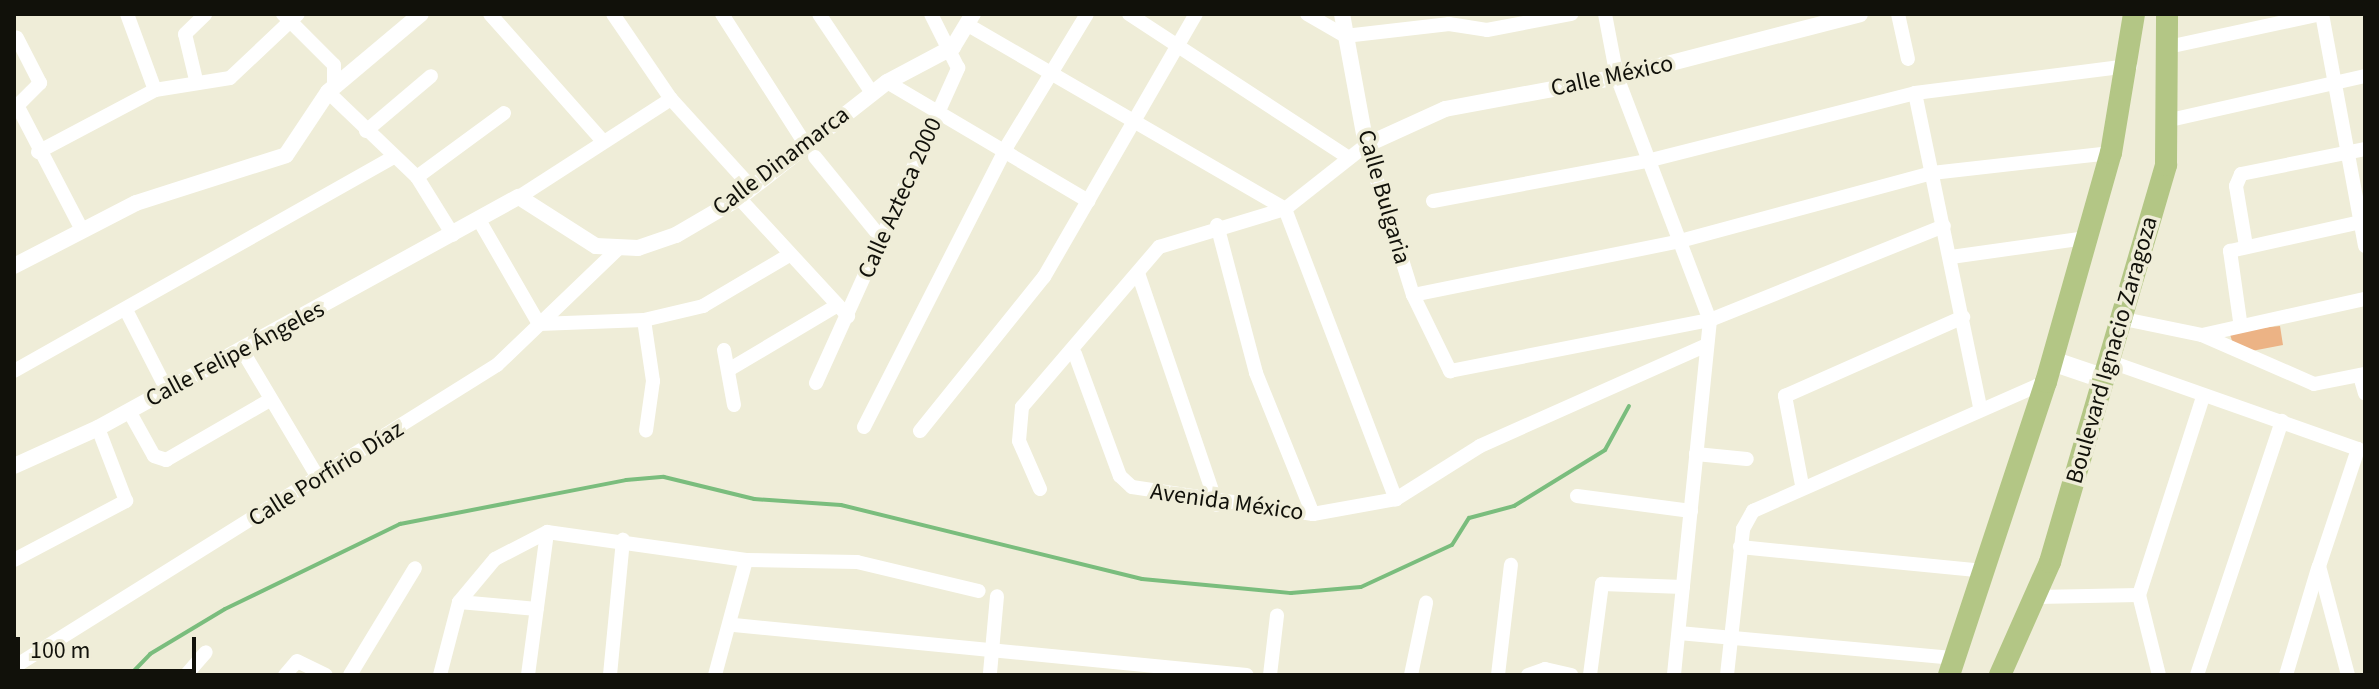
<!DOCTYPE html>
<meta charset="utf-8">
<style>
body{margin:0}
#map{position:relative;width:2379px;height:689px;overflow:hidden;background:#efedd8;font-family:"Source Sans 3",sans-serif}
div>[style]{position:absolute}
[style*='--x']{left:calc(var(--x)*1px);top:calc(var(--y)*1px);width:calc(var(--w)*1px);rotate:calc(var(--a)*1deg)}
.green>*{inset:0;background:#ecb385}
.stream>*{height:4px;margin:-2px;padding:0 2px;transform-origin:2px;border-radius:2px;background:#7abd7d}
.minor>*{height:14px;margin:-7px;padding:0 7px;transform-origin:7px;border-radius:7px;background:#fff}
.tertiary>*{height:16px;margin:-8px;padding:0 8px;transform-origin:8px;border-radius:8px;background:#fff}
.secondary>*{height:20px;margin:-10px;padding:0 10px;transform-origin:10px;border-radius:10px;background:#fff}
.primary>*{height:22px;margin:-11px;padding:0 11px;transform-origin:11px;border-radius:11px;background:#b3c685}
span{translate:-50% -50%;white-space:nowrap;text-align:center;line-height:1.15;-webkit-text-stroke:7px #efedd8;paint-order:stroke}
.street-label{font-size:24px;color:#11110a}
.frame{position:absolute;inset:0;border:16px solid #11110a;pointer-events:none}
.scale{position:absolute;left:16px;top:637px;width:180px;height:36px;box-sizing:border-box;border:4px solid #11110a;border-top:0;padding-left:10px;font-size:24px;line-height:28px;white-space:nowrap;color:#11110a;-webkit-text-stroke:6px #efedd8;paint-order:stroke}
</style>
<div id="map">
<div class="green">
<i style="clip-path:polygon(2280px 326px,2283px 345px,2236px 354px,2229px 331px)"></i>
</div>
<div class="stream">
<i style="--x:130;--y:675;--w:29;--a:-46"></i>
<i style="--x:150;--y:654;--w:87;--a:-31"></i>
<i style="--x:225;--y:609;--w:195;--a:-25.9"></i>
<i style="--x:400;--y:524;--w:230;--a:-11"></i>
<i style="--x:626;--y:480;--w:38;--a:-5"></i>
<i style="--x:664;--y:477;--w:93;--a:13.7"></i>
<i style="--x:754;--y:499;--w:87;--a:3.9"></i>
<i style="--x:841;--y:505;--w:310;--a:13.8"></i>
<i style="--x:1142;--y:579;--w:150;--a:5.4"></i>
<i style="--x:1291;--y:593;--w:70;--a:-4.9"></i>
<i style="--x:1361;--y:587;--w:100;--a:-24.8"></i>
<i style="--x:1452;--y:545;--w:32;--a:-58"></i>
<i style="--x:1469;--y:518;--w:47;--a:-14.9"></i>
<i style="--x:1514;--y:506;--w:107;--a:-31.6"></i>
<i style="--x:1605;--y:450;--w:50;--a:-61.4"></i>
</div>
<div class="minor">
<i style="--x:127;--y:14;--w:81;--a:69.8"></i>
<i style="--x:283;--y:14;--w:72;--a:45"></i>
<i style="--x:334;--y:65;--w:21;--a:90"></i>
<i style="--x:490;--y:14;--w:167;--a:48.4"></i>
<i style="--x:613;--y:14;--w:103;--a:55.7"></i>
<i style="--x:671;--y:99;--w:119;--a:47.7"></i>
<i style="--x:722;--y:14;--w:152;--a:57.4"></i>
<i style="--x:819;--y:14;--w:95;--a:56.1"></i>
<i style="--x:1129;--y:14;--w:263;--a:33.2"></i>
<i style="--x:1307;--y:14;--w:44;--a:30.1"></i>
<i style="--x:1345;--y:36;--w:105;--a:-6.6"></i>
<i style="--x:1449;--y:24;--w:38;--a:9"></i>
<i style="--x:1487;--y:30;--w:86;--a:-10.8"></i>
<i style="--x:1605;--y:14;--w:64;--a:79.2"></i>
<i style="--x:1617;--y:77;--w:260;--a:69.1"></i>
<i style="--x:1710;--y:320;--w:357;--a:95.8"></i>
<i style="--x:1898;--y:14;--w:46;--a:77.5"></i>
<i style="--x:2322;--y:14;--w:236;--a:79.5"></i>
<i style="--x:968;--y:25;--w:367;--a:30.1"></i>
<i style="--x:1285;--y:209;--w:311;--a:69.1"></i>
<i style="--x:2168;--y:47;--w:157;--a:-12.2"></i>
<i style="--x:196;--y:80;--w:47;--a:-103.4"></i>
<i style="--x:185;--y:34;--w:28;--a:-44"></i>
<i style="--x:887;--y:82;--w:234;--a:30.6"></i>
<i style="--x:328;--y:92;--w:123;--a:43.7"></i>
<i style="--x:417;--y:177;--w:68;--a:58.2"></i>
<i style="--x:1915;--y:93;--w:321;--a:78.3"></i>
<i style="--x:18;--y:107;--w:139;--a:62.5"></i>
<i style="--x:14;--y:109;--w:37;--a:-45"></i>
<i style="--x:40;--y:83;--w:51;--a:-117.1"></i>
<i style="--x:2170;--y:120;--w:200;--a:-12.7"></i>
<i style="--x:366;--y:131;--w:85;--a:-40.2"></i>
<i style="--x:38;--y:152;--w:132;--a:-27.9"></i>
<i style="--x:155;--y:90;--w:76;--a:-9.1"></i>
<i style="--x:230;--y:78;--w:93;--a:-43.3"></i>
<i style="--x:815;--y:157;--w:104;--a:50.8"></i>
<i style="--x:417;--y:177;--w:108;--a:-36.3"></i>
<i style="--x:519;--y:197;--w:181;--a:-32.8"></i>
<i style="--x:739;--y:198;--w:161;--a:47.3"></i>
<i style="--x:1433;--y:201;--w:218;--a:-10.6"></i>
<i style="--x:1647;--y:161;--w:276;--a:-14.2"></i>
<i style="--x:1915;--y:93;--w:217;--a:-7.2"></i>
<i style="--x:479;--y:220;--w:120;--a:60"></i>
<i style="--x:539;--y:324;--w:105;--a:-2.2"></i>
<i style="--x:644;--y:320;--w:61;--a:-13.3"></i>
<i style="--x:703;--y:306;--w:96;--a:-30.6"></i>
<i style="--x:1217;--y:225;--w:153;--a:75.2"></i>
<i style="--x:1256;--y:373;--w:152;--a:68"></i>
<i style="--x:2246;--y:246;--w:61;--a:-99.5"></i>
<i style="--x:2236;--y:186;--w:13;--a:-67"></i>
<i style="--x:2241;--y:174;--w:126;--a:-11.4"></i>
<i style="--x:1951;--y:257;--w:137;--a:-8"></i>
<i style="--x:1138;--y:273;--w:245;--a:71.2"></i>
<i style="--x:1413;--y:295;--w:272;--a:-11.4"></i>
<i style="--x:1680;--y:241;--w:261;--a:-15.1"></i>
<i style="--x:1932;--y:173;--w:180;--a:-6.4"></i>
<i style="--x:126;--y:310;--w:90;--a:62.9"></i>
<i style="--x:2124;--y:319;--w:80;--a:11.6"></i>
<i style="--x:2202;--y:335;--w:122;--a:23.6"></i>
<i style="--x:2314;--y:384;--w:52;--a:-11.1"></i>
<i style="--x:644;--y:320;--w:62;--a:81.6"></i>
<i style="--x:653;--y:381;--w:50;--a:98"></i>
<i style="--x:2240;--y:321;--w:71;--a:-98.1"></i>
<i style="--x:2230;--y:251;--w:138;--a:-12.5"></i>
<i style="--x:2202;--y:335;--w:167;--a:-12.5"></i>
<i style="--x:242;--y:350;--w:150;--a:59.2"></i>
<i style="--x:724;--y:350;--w:56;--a:79.7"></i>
<i style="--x:1075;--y:354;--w:130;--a:69.8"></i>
<i style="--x:1120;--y:476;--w:16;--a:43"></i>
<i style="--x:1132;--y:487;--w:183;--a:8.5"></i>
<i style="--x:1313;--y:514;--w:84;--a:-10.2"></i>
<i style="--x:1396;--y:499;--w:99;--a:-32.2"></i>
<i style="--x:1480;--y:446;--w:248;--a:-24"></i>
<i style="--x:2111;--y:362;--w:262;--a:19.4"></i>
<i style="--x:2358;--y:449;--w:123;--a:108.4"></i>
<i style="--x:2319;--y:566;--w:113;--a:75.1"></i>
<i style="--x:730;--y:369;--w:123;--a:-30.7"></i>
<i style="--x:14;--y:371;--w:436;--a:-29.4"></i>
<i style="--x:2360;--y:376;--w:18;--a:74"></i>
<i style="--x:816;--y:383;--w:346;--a:-65.7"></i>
<i style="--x:958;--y:68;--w:60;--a:-116.6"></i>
<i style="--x:129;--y:411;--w:51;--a:60.9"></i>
<i style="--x:154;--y:456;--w:13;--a:18"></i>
<i style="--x:166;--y:460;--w:120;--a:-30"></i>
<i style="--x:864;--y:427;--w:315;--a:-63"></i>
<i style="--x:1007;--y:146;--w:154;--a:-58.8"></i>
<i style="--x:920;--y:431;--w:198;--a:-51.2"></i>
<i style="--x:1044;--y:277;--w:304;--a:-60"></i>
<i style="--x:1696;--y:454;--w:51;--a:5.6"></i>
<i style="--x:1802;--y:485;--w:91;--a:-100.8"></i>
<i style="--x:1785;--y:396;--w:195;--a:-23.9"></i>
<i style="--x:1040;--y:489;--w:52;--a:-113.6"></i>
<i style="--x:1019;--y:441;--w:34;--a:-85"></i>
<i style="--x:1022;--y:407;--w:211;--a:-49.4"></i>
<i style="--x:1159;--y:247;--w:132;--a:-16.8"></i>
<i style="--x:1285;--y:209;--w:103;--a:-38.3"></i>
<i style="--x:1366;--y:145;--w:157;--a:72.6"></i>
<i style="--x:1413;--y:295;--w:85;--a:64"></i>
<i style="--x:1450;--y:371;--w:265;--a:-11.1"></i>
<i style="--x:1710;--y:320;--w:252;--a:-21.9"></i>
<i style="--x:1577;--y:496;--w:115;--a:7.5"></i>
<i style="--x:1740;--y:547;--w:245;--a:5.6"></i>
<i style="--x:14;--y:560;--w:127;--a:-27.8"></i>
<i style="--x:126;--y:501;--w:78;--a:-111"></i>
<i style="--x:2139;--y:595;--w:208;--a:-72.1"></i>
<i style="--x:2139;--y:595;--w:82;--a:76"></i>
<i style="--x:2037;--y:597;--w:102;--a:-1.1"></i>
<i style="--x:459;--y:602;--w:78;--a:5.1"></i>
<i style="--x:734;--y:625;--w:515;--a:5.57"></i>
<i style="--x:1679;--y:633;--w:277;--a:5.2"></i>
<i style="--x:14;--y:667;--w:570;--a:-32.02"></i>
<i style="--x:497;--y:365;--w:165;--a:-43.8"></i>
<i style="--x:990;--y:673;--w:77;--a:-84.8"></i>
<i style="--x:186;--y:675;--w:30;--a:-49"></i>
<i style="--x:285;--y:675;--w:18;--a:-49"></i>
<i style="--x:297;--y:661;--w:32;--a:26"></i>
<i style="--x:350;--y:675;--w:125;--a:-58.7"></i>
<i style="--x:440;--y:675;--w:75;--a:-75.4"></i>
<i style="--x:459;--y:602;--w:56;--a:-50.1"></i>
<i style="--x:495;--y:559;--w:59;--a:-27.4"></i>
<i style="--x:547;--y:532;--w:201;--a:8"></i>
<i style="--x:746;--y:560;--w:111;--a:1"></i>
<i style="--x:857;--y:562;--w:125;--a:13.4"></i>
<i style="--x:528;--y:675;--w:144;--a:-82.4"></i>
<i style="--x:610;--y:675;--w:136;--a:-84.5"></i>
<i style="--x:715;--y:675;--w:119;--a:-74.9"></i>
<i style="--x:1270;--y:675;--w:60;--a:-83.3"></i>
<i style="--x:1411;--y:675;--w:74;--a:-78.2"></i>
<i style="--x:1498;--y:675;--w:111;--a:-83.3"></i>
<i style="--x:1528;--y:675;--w:18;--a:-19"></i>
<i style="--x:1545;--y:669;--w:27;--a:13"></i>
<i style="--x:1590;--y:675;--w:92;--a:-82.5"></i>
<i style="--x:1602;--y:584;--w:81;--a:2.1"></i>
<i style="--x:1727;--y:675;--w:147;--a:-83.7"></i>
<i style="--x:1743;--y:529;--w:21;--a:-61"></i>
<i style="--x:1753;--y:511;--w:320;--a:-23.8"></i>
<i style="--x:2197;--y:675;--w:268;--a:-71.5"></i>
<i style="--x:2286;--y:675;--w:112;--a:-73.3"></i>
</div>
<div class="tertiary">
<i style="--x:1342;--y:14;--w:133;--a:79.6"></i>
<i style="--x:1366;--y:145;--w:87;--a:-24.5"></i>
<i style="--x:1445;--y:109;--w:175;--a:-10.5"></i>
<i style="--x:1617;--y:77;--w:251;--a:-14.5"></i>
<i style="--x:14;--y:266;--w:137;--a:-27.3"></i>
<i style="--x:136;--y:203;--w:157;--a:-17.7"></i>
<i style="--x:286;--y:155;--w:76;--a:-56.3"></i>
<i style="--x:328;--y:92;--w:121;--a:-40"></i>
<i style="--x:14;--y:466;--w:92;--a:-24.3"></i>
<i style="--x:98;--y:428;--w:480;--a:-28.8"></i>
<i style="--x:519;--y:197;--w:91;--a:32.5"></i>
<i style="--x:596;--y:246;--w:42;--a:2.7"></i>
<i style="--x:638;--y:248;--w:40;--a:-18.9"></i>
<i style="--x:676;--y:235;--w:73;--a:-30.4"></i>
<i style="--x:739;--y:198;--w:188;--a:-38.1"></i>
<i style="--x:887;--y:82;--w:75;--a:-27.9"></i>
<i style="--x:953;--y:47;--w:39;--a:-59"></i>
</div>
<div class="secondary">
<i style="--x:2052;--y:361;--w:56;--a:18.8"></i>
</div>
<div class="primary">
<i style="--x:1949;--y:675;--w:309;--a:-71.7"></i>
<i style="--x:2046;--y:382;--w:238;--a:-74.2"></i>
<i style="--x:2111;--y:153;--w:141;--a:-80.6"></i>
<i style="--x:2000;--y:675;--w:124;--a:-66.1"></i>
<i style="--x:2050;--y:562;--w:414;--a:-73.7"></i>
<i style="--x:2166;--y:165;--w:151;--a:-89.6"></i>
</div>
<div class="street-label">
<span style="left:1612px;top:76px;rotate:-12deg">Calle México</span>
<span style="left:781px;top:161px;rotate:-37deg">Calle Dinamarca</span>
<span style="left:1384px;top:197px;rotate:74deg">Calle Bulgaria</span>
<span style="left:900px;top:198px;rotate:-66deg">Calle Azteca 2000</span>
<span style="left:2112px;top:350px;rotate:-74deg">Boulevard Ignacio Zaragoza</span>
<span style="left:235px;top:354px;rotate:-28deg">Calle Felipe Ángeles</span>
<span style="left:326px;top:474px;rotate:-32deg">Calle Porfirio Díaz</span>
<span style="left:1227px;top:502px;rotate:8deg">Avenida México</span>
</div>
<div class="frame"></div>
<div class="scale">100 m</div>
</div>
